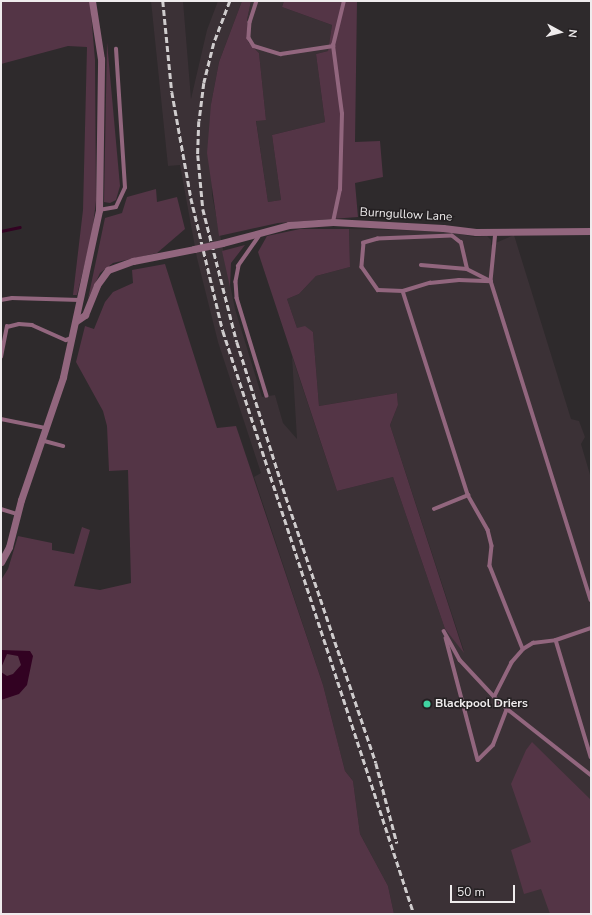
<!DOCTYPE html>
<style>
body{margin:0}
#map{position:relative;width:592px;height:915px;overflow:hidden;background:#2e2a2c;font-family:"Nunito Sans",sans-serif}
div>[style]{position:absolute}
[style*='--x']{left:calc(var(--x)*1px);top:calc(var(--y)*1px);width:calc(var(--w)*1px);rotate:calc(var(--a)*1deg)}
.built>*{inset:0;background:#3b3136}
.green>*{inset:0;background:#543546}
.water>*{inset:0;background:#320222}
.stream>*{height:2.5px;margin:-1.25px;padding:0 1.25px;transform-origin:1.25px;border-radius:1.25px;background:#320222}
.lane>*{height:3.5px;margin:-1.75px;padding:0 1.75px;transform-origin:1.75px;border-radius:1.75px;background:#92667e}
.street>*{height:7px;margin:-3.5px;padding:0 3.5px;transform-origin:3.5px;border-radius:3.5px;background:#92667e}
.rail>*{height:2.5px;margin-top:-1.25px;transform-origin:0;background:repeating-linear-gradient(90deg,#cfcccd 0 6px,transparent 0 9px)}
.street-bridge>*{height:7px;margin:-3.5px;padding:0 3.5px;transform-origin:3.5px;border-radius:3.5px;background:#92667e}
.dots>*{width:11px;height:11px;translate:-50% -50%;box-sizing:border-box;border:2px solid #242022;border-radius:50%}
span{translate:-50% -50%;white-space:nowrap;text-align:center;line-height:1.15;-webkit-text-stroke:3px #242022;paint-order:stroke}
.street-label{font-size:12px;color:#efeced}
.poi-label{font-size:12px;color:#efeced;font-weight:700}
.left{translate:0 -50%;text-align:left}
.frame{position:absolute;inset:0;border:2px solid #efeced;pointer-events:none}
.north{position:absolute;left:540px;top:12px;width:40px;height:40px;-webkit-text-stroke:3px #242022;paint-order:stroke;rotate:97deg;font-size:11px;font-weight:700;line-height:16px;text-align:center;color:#efeced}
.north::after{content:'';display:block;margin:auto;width:14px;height:18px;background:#efeced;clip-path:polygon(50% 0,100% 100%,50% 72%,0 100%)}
.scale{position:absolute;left:450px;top:885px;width:65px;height:18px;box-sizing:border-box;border:2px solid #efeced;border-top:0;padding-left:5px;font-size:12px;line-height:14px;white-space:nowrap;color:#efeced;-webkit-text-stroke:3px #242022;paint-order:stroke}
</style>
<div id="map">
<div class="built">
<i style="clip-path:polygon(151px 1px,183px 1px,191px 99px,207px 30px,218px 1px,242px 1px,219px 62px,211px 104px,212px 195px,235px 309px,262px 397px,275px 395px,283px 423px,297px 439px,292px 356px,337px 491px,393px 477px,445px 629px,464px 651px,390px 425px,398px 405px,397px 393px,319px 406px,313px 332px,297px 328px,287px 299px,299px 294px,316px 276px,350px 267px,349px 229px,446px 231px,474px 237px,487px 236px,491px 240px,491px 245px,514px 235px,571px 419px,579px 421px,585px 437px,581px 444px,591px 478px,591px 914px,394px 914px,388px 886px,360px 834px,353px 781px,345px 771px,323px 685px,254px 477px,261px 473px,218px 342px,197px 258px,180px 165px,168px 166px)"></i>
<i style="clip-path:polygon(251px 1px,284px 1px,282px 7px,332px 25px,328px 51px,316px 54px,325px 122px,272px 135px,281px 200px,268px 202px,256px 120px,266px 120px,259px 53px,248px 42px,247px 20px)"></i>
</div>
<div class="green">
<i style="clip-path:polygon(1px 1px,90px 1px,95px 60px,96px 201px,92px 234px,77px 295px,73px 295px,83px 210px,87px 47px,68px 46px,1px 64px)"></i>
<i style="clip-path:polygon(242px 1px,251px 1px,247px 20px,248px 42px,259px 53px,266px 120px,256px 121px,268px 202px,281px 200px,272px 135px,325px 122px,316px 54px,328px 51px,332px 25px,282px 7px,284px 1px,357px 1px,355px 142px,380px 141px,383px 177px,355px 183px,358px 217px,278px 223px,219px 236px,207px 153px,211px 104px,219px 62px)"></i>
<i style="clip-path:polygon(107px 42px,120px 186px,116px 200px,110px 203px,104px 202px)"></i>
<i style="clip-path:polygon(156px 189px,157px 202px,177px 197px,185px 229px,157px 253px,113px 263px,100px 273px,88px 299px,105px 218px,122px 213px,127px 197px)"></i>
<i style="clip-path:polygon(300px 229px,349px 229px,350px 267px,316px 276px,299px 294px,287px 299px,297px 328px,305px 326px,313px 332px,319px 406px,397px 393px,398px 405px,390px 425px,464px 653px,445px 629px,393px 477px,337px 491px,258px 252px,267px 236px)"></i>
<i style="clip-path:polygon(245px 245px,231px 263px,230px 287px,222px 251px)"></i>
<i style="clip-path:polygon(165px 264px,217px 428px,236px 426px,323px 685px,345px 771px,353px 781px,360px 834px,388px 886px,394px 914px,1px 914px,1px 580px,8px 569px,18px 536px,52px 543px,52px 550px,74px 554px,82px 527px,90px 530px,74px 586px,100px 590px,131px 583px,128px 470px,109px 471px,107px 426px,103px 411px,76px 362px,85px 326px,94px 329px,105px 302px,113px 292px,133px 283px,132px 270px)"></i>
<i style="clip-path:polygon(532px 742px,591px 800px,591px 914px,550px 914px,541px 889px,524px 894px,511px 850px,531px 842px,511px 784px,526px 750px)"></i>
</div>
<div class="water">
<i style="clip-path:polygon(1px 650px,30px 651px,33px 656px,27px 685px,19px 694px,1px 700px,1px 672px,7px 676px,13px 674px,21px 665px,18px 656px,7px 654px,1px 668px)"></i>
</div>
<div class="stream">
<i style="--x:1;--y:231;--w:19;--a:-12"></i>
</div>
<div class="lane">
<i style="--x:257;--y:1;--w:22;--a:108"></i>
<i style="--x:250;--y:22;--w:16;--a:94"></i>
<i style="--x:249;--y:38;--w:9;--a:58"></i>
<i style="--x:254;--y:46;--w:28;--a:17"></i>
<i style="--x:281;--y:54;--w:53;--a:-8.7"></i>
<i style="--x:99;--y:210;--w:17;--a:-10"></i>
<i style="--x:116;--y:207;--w:21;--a:-65"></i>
<i style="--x:125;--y:188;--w:139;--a:-93.7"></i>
<i style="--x:333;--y:222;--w:33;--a:-78"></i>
<i style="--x:340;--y:190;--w:76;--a:-88.5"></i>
<i style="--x:342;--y:114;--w:69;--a:-97.5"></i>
<i style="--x:333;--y:46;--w:46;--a:-76.3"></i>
<i style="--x:496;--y:231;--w:50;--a:95.7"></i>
<i style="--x:491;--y:281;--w:334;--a:72.6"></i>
<i style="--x:261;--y:234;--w:39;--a:125"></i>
<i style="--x:239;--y:266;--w:16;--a:101"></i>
<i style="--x:236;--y:282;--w:16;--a:86"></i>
<i style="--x:237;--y:298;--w:102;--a:73"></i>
<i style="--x:421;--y:265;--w:46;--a:5"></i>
<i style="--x:467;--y:269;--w:25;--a:27"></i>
<i style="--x:467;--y:269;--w:27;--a:-103"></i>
<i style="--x:461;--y:243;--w:11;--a:-142"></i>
<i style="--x:452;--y:236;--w:74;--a:177.7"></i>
<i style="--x:378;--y:239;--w:15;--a:164"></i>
<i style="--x:364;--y:243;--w:24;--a:95"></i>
<i style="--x:362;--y:267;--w:28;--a:55"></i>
<i style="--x:378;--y:290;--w:25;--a:2"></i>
<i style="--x:403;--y:291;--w:28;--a:-17"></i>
<i style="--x:430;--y:283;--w:29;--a:-6"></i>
<i style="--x:459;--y:280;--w:32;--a:2"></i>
<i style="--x:403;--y:291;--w:214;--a:72.3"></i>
<i style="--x:468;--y:495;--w:40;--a:60.3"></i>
<i style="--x:488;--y:530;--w:16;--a:76"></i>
<i style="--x:492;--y:546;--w:20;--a:96"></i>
<i style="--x:490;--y:566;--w:89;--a:68.3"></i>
<i style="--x:1;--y:300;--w:11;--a:-10"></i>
<i style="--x:12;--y:298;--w:68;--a:1.7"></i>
<i style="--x:1;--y:357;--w:31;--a:-79"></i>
<i style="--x:7;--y:327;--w:12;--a:-14"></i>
<i style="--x:19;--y:324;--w:13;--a:4"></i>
<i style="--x:32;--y:325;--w:37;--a:24"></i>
<i style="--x:66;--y:340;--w:6;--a:-18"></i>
<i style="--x:1;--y:419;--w:46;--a:11.3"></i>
<i style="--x:41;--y:440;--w:23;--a:15"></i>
<i style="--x:1;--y:509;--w:17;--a:17"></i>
<i style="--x:434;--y:509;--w:37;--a:-22"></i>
<i style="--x:444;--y:631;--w:33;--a:61"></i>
<i style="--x:460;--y:660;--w:60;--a:47"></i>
<i style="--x:501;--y:704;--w:115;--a:38.3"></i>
<i style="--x:446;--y:638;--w:126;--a:75.3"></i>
<i style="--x:478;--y:760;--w:21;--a:-45"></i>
<i style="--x:493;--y:745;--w:39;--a:-69"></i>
<i style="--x:556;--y:640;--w:122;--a:73.3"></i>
<i style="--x:494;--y:697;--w:38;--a:-63"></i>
<i style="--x:511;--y:663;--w:18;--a:-49"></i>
<i style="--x:523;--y:649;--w:12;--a:-31"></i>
<i style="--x:533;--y:643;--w:23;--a:-7"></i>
<i style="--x:556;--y:640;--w:37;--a:-19"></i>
</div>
<div class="street">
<i style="--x:222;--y:243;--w:69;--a:-15"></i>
<i style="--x:289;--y:225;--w:44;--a:-3.9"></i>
<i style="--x:333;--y:222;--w:110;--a:3.1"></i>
<i style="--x:443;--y:228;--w:33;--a:7"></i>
<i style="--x:476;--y:232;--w:115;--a:-0.5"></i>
<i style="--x:76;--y:321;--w:11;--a:-34"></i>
<i style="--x:85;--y:315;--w:32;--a:-68"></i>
<i style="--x:97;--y:285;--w:19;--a:-54"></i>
<i style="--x:108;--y:270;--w:27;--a:-20"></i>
<i style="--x:133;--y:261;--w:62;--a:-11.1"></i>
<i style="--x:1;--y:562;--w:17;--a:-62"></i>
<i style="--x:9;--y:547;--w:49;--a:-75.7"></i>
<i style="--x:21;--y:500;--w:130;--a:-71.1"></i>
<i style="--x:63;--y:377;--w:171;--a:-77.8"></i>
<i style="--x:99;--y:210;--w:151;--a:-89.2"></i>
<i style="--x:101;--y:59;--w:59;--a:-98.8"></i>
</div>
<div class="rail">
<i style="--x:163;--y:1;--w:91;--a:84.4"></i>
<i style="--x:172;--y:92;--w:108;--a:79.8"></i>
<i style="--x:191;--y:198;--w:137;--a:76.5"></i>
<i style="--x:223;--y:331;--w:613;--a:71.86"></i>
<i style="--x:230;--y:1;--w:45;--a:110.9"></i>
<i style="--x:214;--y:43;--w:41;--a:104"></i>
<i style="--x:204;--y:83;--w:38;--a:97"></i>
<i style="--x:199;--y:121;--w:34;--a:92"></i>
<i style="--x:198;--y:155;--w:54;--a:84.7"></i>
<i style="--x:203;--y:209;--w:137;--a:75.7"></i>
<i style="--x:237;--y:342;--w:153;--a:72.5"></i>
<i style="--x:283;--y:488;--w:290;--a:71.3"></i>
<i style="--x:376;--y:763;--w:83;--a:75.3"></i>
</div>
<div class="street-bridge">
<i style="--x:194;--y:249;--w:29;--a:-12"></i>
</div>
<div class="dots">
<i style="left:427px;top:704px;background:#40d4a1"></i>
</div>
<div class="street-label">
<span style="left:406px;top:215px;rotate:3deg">Burngullow Lane</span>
</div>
<div class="poi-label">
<span class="left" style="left:435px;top:704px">Blackpool Driers</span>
</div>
<div class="frame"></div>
<div class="north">N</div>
<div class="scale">50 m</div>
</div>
